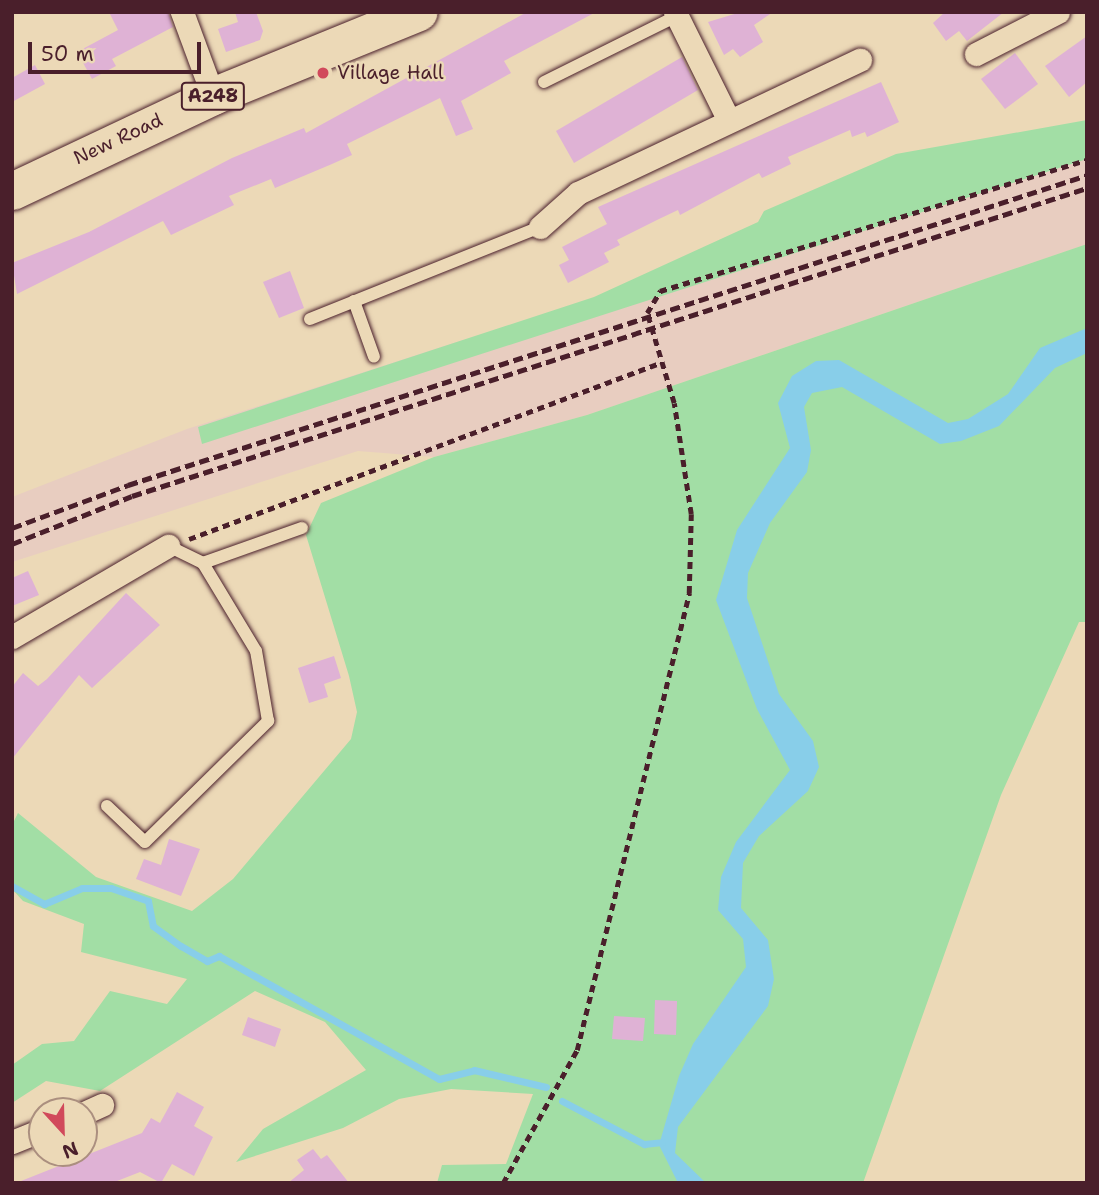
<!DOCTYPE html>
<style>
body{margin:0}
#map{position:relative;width:1099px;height:1195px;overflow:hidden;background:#ecd9b7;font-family:"Shantell Sans",sans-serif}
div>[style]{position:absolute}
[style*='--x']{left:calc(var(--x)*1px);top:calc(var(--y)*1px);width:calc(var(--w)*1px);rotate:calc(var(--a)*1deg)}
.built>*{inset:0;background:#e8cdc0}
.green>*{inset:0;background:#a2dea5}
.water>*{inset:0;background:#88cee9}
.stream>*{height:7px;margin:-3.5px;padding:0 3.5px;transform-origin:3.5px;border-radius:3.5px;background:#88cee9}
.building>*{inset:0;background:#dfb2d5}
.path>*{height:4.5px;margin-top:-2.25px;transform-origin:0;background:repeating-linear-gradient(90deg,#4a1f2b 0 7px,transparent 0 12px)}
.roads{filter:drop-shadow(0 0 2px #4a1f2b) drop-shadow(0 0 2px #4a1f2b)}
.lane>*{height:12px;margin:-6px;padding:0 6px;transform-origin:6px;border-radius:6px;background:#ecd9b7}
.street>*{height:23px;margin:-11.5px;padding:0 11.5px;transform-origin:11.5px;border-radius:11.5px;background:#ecd9b7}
.primary>*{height:37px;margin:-18.5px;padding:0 18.5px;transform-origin:18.5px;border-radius:18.5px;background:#ecd9b7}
.rail>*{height:5px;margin-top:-2.5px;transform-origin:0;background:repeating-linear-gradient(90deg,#4a1f2b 0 10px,transparent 0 15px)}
.dots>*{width:19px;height:19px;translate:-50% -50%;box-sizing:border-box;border:4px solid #ecd9b7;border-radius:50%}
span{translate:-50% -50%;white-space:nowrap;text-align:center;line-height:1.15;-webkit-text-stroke:5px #ecd9b7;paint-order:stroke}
.shield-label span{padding:2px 5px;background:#ecd9b7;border:2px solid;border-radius:5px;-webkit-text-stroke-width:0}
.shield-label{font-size:18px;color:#4a1f2b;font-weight:700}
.poi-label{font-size:19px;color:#4a1f2b}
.left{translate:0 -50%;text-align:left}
.street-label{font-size:19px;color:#4a1f2b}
.frame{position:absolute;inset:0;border:14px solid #4a1f2b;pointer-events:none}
.north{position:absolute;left:28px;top:1097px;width:70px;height:70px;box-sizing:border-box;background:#ecd9b7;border:2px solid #ab8f7f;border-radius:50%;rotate:158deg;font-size:19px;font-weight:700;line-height:28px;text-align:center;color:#4a1f2b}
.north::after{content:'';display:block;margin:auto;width:24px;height:32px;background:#d1495b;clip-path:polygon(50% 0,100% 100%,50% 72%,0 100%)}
.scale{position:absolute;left:28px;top:42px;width:173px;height:32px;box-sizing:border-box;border:4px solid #4a1f2b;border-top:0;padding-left:9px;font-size:21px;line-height:24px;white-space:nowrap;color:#4a1f2b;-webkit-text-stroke:5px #ecd9b7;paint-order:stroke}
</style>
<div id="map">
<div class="built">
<i style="clip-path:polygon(1087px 139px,1087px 244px,587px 415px,434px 457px,358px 451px,12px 562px,12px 497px,187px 429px,460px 341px,552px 318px)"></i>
</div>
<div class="green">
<i style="clip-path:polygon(1087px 120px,1087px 159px,202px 444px,198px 427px,594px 297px,758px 222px,764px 211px,896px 154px)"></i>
<i style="clip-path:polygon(1087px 244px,1087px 622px,1079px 622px,1001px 795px,863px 1183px,437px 1183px,442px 1165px,506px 1164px,533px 1094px,451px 1089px,399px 1099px,343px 1128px,236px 1162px,263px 1129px,366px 1070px,325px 1022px,255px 991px,100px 1091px,46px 1081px,12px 1103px,12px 1065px,42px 1044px,74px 1041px,110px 991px,167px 1004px,187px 979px,81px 952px,84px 924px,23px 901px,12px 889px,12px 825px,18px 813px,96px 877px,192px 911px,233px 879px,351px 739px,357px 712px,349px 676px,306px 535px,321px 503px,434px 457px,587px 415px)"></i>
</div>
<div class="water">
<i style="clip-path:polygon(1087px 328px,1087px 353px,1055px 368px,999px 426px,961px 441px,940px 444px,842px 387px,812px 393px,804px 407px,811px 450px,807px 472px,770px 523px,748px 573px,747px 598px,779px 694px,813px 741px,819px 767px,808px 791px,759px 836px,743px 863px,741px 908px,768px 940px,774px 979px,768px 1006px,678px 1127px,675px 1153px,706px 1183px,678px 1183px,659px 1145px,679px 1076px,693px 1044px,746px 967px,743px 939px,718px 910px,721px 877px,736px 842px,790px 770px,757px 709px,716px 600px,737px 530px,790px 448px,778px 403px,792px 376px,816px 361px,839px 360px,948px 423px,968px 419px,1008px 394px,1040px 348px)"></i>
</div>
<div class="stream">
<i style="--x:12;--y:886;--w:37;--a:29"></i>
<i style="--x:44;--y:904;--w:41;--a:-22.8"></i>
<i style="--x:82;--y:888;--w:29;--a:0"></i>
<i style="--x:111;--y:888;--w:39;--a:19"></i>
<i style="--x:148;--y:901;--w:25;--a:79"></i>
<i style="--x:153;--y:926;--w:34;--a:36"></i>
<i style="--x:181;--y:946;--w:30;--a:30"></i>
<i style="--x:207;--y:961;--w:13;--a:-23"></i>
<i style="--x:219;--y:956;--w:252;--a:29.2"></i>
<i style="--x:439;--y:1079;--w:36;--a:-14"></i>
<i style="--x:474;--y:1070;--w:74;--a:13.3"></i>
<i style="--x:562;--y:1101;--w:93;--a:27.7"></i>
<i style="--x:644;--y:1144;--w:18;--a:-6"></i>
</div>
<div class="building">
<i style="clip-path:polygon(109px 12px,168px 12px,173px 27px,112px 59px,116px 66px,92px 79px,77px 52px,118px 30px)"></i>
<i style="clip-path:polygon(235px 12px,256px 12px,263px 31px,260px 40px,226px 52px,218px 29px,238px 22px)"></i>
<i style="clip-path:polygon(527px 12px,596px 12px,504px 61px,511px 73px,461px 101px,473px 129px,456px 136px,440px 98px,347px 144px,352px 155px,332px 164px,275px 188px,271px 179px,229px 196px,234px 205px,171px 235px,163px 221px,17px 294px,12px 263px,89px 232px,232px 158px,304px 128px,306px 133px)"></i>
<i style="clip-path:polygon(741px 12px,773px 12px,754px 25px,763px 42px,740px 57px,733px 49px,724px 55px,708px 22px)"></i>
<i style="clip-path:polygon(945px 12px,1004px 12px,967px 41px,959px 31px,946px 41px,933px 23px)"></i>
<i style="clip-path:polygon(1087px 36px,1087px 82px,1069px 97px,1045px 66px)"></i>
<i style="clip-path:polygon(1015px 53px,1038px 84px,1005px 109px,981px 79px)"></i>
<i style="clip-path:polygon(682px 57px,698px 90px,574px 163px,556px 131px)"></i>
<i style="clip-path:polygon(35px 65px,45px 84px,12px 102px,12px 78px)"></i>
<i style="clip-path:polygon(881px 82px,899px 122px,867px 137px,865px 132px,852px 137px,850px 130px,788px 157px,791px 164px,762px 178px,759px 173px,680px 215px,678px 210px,659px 219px,617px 240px,620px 245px,604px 253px,609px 262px,568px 283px,559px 265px,569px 260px,562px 247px,607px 224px,598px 207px)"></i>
<i style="clip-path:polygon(290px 271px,304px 308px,279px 318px,263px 282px)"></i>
<i style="clip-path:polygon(28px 571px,39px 595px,12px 606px,12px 578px)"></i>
<i style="clip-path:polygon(126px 593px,160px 625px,92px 688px,79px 675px,12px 759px,12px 687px,23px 673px,38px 686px,47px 679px)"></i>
<i style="clip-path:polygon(334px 656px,341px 678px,324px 684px,328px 697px,309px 703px,298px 668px)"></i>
<i style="clip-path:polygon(169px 839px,200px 849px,181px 896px,136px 879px,144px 859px,161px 865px)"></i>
<i style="clip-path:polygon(655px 1000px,677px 1001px,676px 1035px,654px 1034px)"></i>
<i style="clip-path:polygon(614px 1016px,645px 1018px,643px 1041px,612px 1039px)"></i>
<i style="clip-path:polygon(248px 1017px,281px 1029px,275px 1047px,242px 1035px)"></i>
<i style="clip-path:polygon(177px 1092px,204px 1107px,194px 1126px,213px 1137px,194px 1176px,172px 1164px,161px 1183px,140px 1172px,112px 1183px,16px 1183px,142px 1133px,151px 1118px,160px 1123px)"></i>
<i style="clip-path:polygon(313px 1149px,321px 1159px,327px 1155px,349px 1183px,288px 1183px,304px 1170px,297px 1160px)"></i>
</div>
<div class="path">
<i style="--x:189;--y:539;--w:503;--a:-20.49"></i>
<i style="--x:503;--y:1183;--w:152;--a:-60.9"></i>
<i style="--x:577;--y:1050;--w:471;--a:-76.2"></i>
<i style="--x:689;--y:593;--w:79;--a:-88.5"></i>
<i style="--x:691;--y:514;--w:112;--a:-98.7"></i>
<i style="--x:674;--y:403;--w:94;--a:-106.7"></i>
<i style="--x:647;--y:313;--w:26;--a:-59"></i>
<i style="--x:660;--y:291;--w:447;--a:-17.1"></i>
</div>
<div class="roads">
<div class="lane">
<i style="--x:544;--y:82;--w:148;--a:-26.4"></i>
<i style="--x:354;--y:301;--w:59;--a:70.3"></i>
<i style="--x:310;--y:319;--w:248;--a:-21.8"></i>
<i style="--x:203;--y:563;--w:105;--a:-19.5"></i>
<i style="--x:107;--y:806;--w:52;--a:43.5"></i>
<i style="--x:145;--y:842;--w:173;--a:-44.5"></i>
<i style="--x:268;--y:721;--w:71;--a:-99.7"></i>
<i style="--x:256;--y:651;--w:103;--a:-121.1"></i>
<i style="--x:203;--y:563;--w:39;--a:-154"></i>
</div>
<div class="street">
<i style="--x:182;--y:12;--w:90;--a:69.7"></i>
<i style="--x:675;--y:12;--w:119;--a:63.6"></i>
<i style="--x:976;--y:54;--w:92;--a:-27.1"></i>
<i style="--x:540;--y:227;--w:51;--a:-41.8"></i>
<i style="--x:578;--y:193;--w:312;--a:-25.3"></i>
<i style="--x:12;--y:637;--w:181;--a:-30.3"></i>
<i style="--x:84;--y:1113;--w:20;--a:-24"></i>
<i style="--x:12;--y:1142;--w:32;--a:-22"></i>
</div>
<div class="primary">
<i style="--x:12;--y:191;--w:222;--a:-25.3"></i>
<i style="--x:213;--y:96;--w:222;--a:-22.2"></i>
</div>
</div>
<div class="rail">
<i style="--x:12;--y:528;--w:124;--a:-20.3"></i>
<i style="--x:128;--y:485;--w:1008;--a:-17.91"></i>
<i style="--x:12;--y:544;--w:129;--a:-21.8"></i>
<i style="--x:132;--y:496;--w:1003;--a:-17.88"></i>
</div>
<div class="dots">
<i style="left:323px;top:73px;background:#d1495b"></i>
</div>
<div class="shield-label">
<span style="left:213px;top:96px">A248</span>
</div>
<div class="poi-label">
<span class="left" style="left:337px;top:73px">Village Hall</span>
</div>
<div class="street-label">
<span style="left:118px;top:139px;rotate:-25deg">New Road</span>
</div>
<div class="frame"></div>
<div class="north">N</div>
<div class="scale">50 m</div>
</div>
